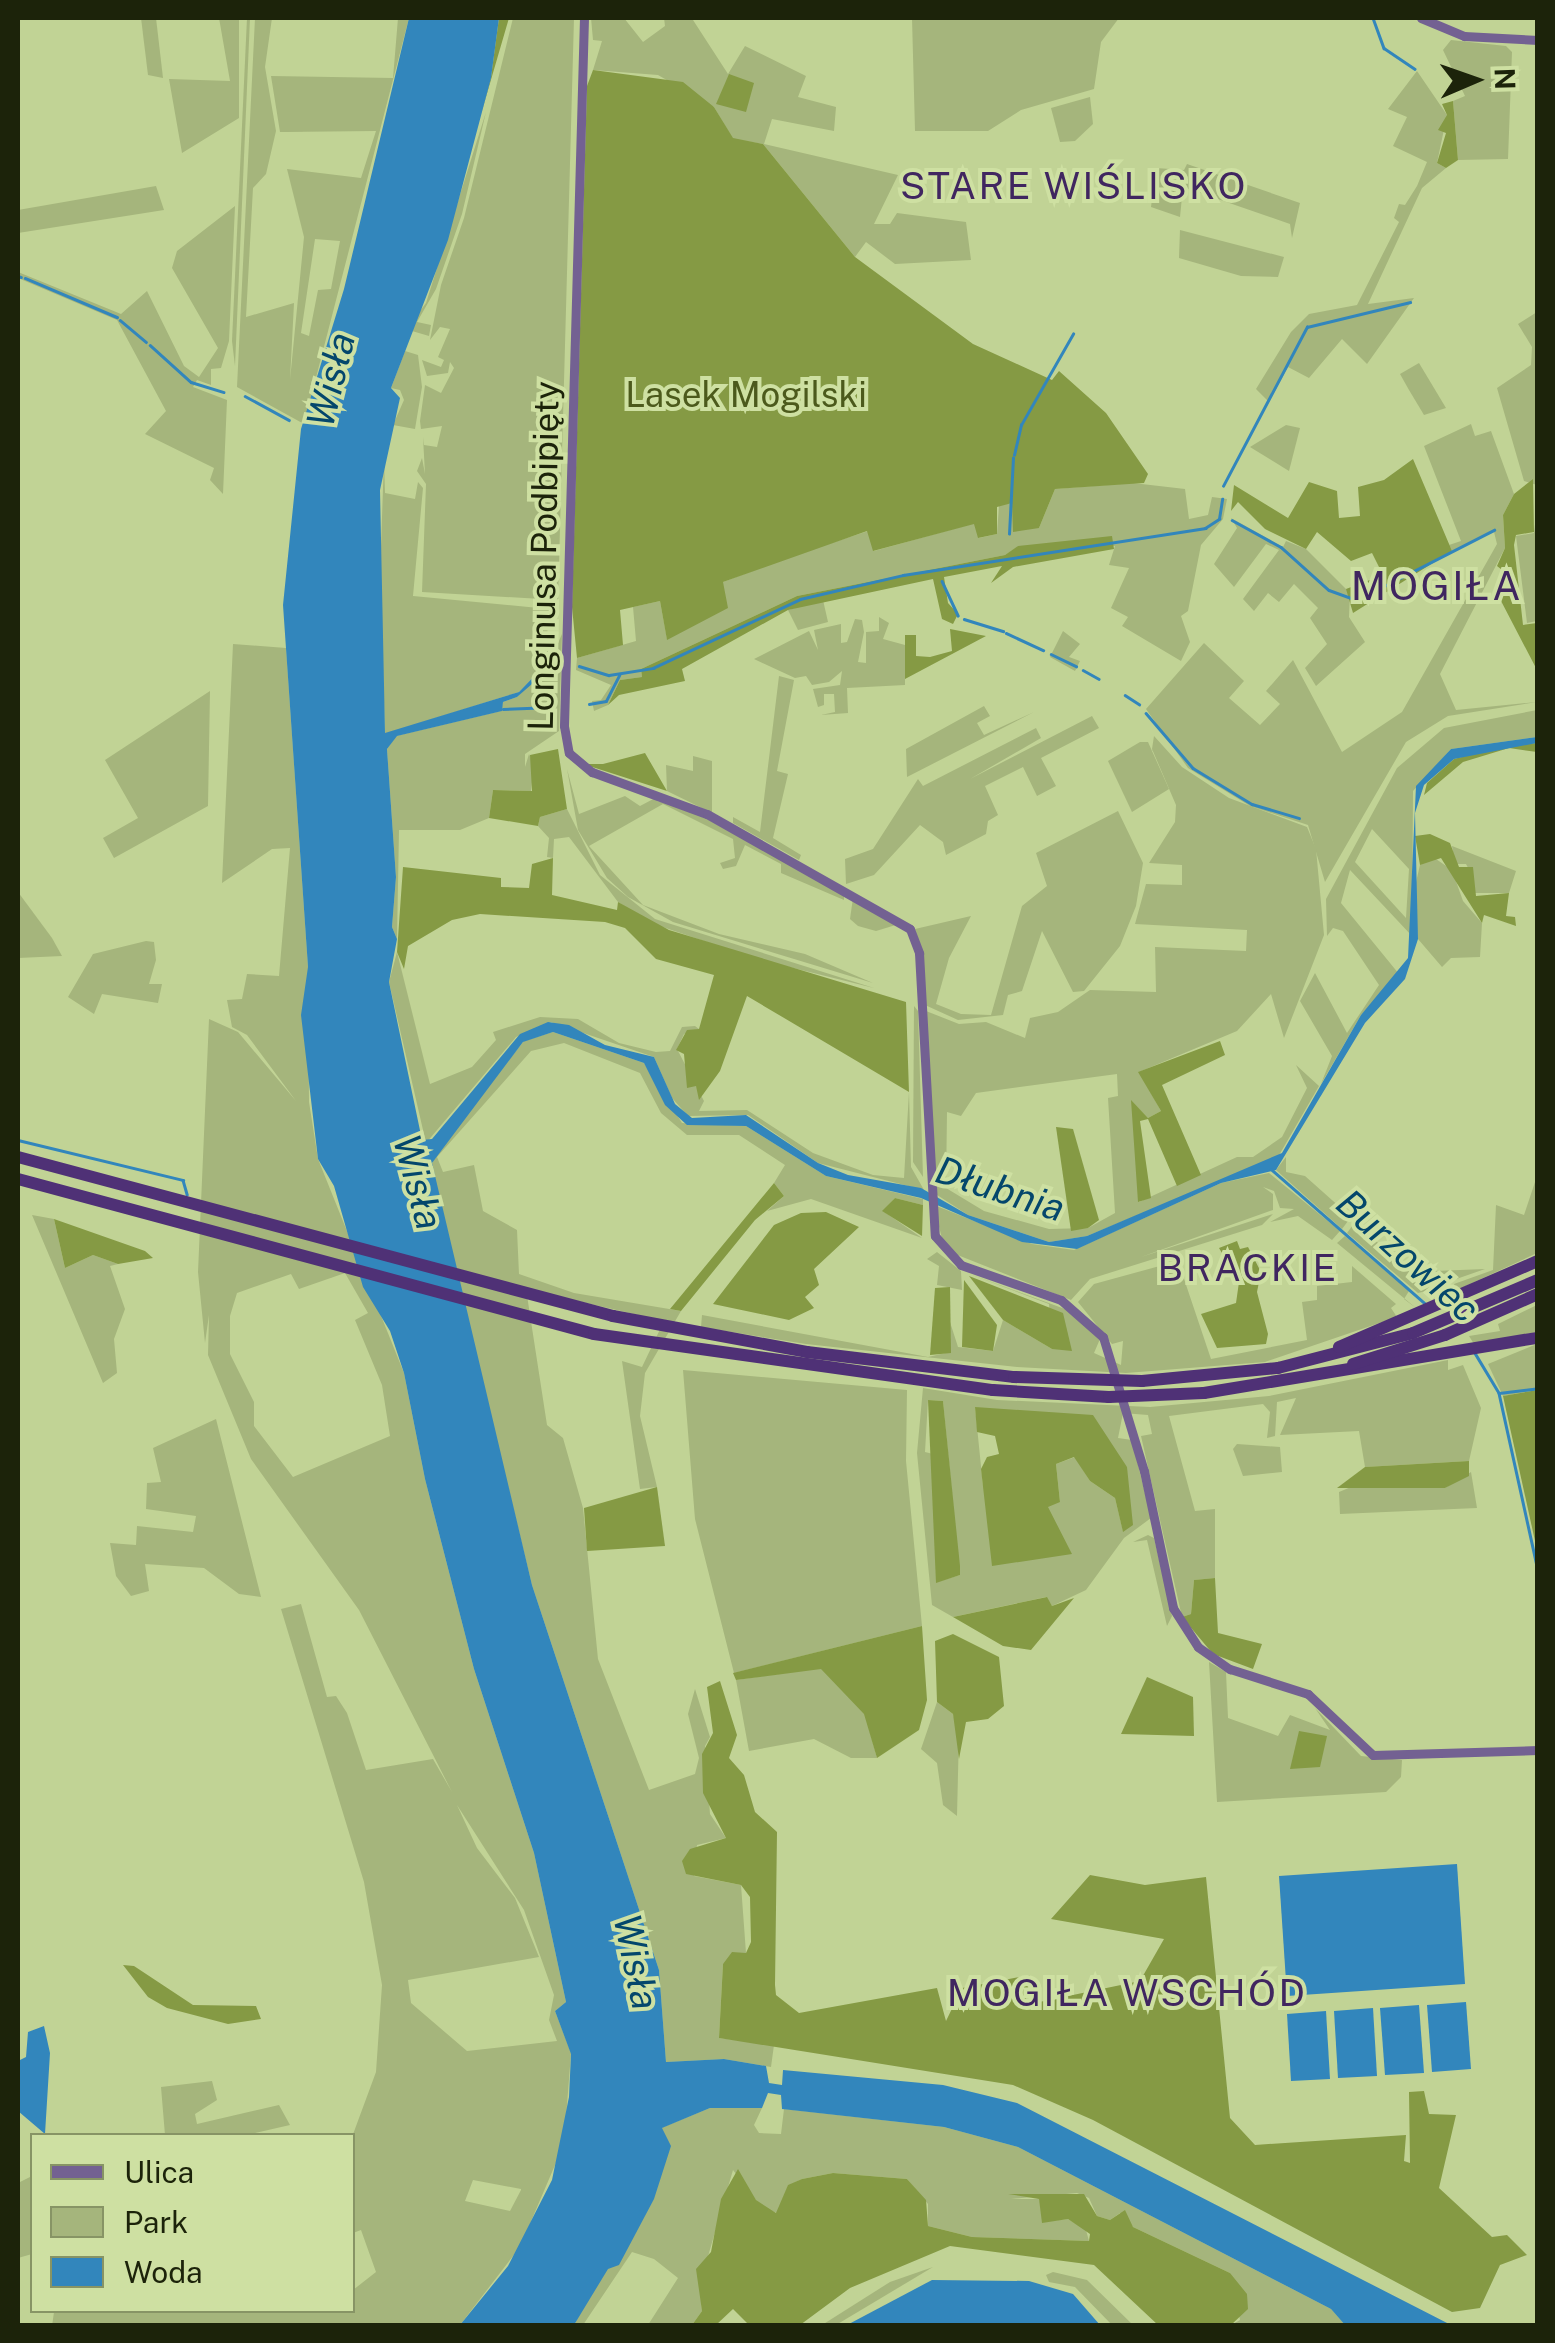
<!DOCTYPE html>
<meta charset="utf-8">
<style>
body{margin:0}
#map{position:relative;width:1555px;height:2343px;overflow:hidden;background:#c1d395;font-family:"Public Sans",sans-serif}
div>[style]{position:absolute}
[style*='--x']{left:calc(var(--x)*1px);top:calc(var(--y)*1px);width:calc(var(--w)*1px);rotate:calc(var(--a)*1deg)}
.green>*{inset:0;background:#a5b57c}
.forest>*{inset:0;background:#859a44}
.water>*{inset:0;background:#3286bc}
.stream>*{height:2.5px;margin:-1.25px;padding:0 1.25px;transform-origin:1.25px;border-radius:1.25px;background:#3286bc}
.secondary>*{height:9px;margin:-4.5px;padding:0 4.5px;transform-origin:4.5px;border-radius:4.5px;background:#736192}
.highway>*{height:12px;margin:-6px;padding:0 6px;transform-origin:6px;border-radius:6px;background:#4f3176}
span{translate:-50% -50%;white-space:nowrap;text-align:center;line-height:1.15;-webkit-text-stroke:8px #cee0a2;paint-order:stroke}
.park-label{font-size:35px;color:#4c5a1c}
.street-label{font-size:35px;color:#1c230a}
.neighbourhood-label{font-size:38px;color:#402660;letter-spacing:2.5px}
.water-label{font-size:38px;color:#04476c;font-style:italic}
.quarter-label{font-size:40px;color:#402660;letter-spacing:2.5px}
.frame{position:absolute;inset:0;border:20px solid #1c230a;pointer-events:none}
.legend{position:absolute;left:30px;top:2133px;width:325px;height:180px;box-sizing:border-box;background:#cee0a2;border:2px solid #879465;margin:0;padding:12px 18px;list-style:none;font-size:30px;color:#1c230a}
.legend li{display:flex;align-items:center;gap:20px;height:50px}
.legend b{width:50px;border:2px solid #879465}
.north{position:absolute;left:1425px;top:30px;width:100px;height:100px;-webkit-text-stroke:8px #cee0a2;paint-order:stroke;rotate:88deg;font-size:28px;font-weight:700;line-height:40px;text-align:center;color:#1c230a}
.north::after{content:'';display:block;margin:auto;width:35px;height:45px;background:#1c230a;clip-path:polygon(50% 0,100% 100%,50% 72%,0 100%)}
</style>
<div id="map">
<div class="green">
<i style="clip-path:polygon(141px 18px,156px 18px,163px 78px,148px 75px)"></i>
<i style="clip-path:polygon(219px 18px,239px 18px,239px 118px,182px 153px,169px 79px,230px 81px)"></i>
<i style="clip-path:polygon(247px 18px,250px 18px,235px 366px,232px 341px)"></i>
<i style="clip-path:polygon(evenodd,255px 18px,272px 18px,265px 67px,276px 131px,266px 174px,253px 188px,246px 317px,294px 303px,290px 380px,304px 237px,287px 169px,361px 178px,376px 131px,280px 132px,271px 76px,393px 78px,398px 18px,409px 18px,304px 424px,237px 387px,255px 18px,315px 239px,340px 241px,331px 289px,318px 290px,309px 336px,301px 333px,315px 239px)"></i>
<i style="clip-path:polygon(513px 18px,574px 18px,558px 600px,422px 592px,426px 484px,417px 471px,422px 458px,425px 474px,423px 437px,424px 445px,437px 447px,442px 426px,421px 429px,420px 421px,425px 385px,441px 393px,454px 368px,450px 362px,448px 373px,427px 376px,422px 360px,441px 367px,444px 360px,438px 357px,450px 329px,440px 327px,430px 340px,441px 285px,464px 218px)"></i>
<i style="clip-path:polygon(591px 18px,624px 18px,643px 42px,665px 26px,664px 18px,693px 20px,728px 74px,745px 46px,806px 76px,798px 97px,836px 107px,834px 131px,772px 119px,764px 144px,898px 175px,874px 224px,890px 224px,897px 213px,966px 222px,971px 260px,895px 264px,866px 242px,855px 257px,763px 144px,733px 139px,714px 107px,658px 75px,593px 70px,602px 41px,593px 40px)"></i>
<i style="clip-path:polygon(912px 18px,1119px 18px,1101px 42px,1094px 89px,1021px 110px,988px 131px,915px 131px)"></i>
<i style="clip-path:polygon(1451px 40px,1506px 46px,1512px 52px,1508px 159px,1458px 160px,1453px 101px,1465px 96px,1443px 50px)"></i>
<i style="clip-path:polygon(1417px 71px,1447px 115px,1437px 163px,1446px 168px,1422px 188px,1368px 304px,1414px 298px,1367px 364px,1342px 339px,1309px 378px,1288px 367px,1269px 402px,1256px 389px,1291px 332px,1309px 314px,1357px 305px,1399px 222px,1394px 218px,1399px 204px,1405px 205px,1417px 186px,1427px 162px,1393px 146px,1407px 117px,1388px 109px)"></i>
<i style="clip-path:polygon(1090px 97px,1093px 124px,1075px 141px,1060px 142px,1051px 108px)"></i>
<i style="clip-path:polygon(486px 112px,462px 214px,436px 289px,417px 322px,431px 325px,429px 336px,412px 331px,411px 323px,426px 303px)"></i>
<i style="clip-path:polygon(1187px 164px,1300px 203px,1292px 238px,1290px 224px,1183px 187px,1180px 217px,1151px 207px,1156px 168px,1184px 170px)"></i>
<i style="clip-path:polygon(156px 186px,164px 210px,18px 233px,18px 210px)"></i>
<i style="clip-path:polygon(235px 206px,229px 341px,221px 368px,211px 369px,211px 385px,197px 380px,193px 387px,227px 400px,223px 494px,210px 480px,214px 468px,145px 434px,166px 411px,117px 320px,18px 278px,18px 272px,121px 314px,147px 291px,184px 366px,199px 377px,218px 348px,172px 268px,177px 251px)"></i>
<i style="clip-path:polygon(1180px 230px,1284px 257px,1278px 277px,1241px 276px,1179px 258px)"></i>
<i style="clip-path:polygon(1537px 312px,1537px 485px,1524px 481px,1497px 388px,1531px 365px,1532px 347px,1518px 324px)"></i>
<i style="clip-path:polygon(405px 351px,418px 355px,422px 387px,415px 429px,393px 425px,404px 400px,400px 390px,391px 388px)"></i>
<i style="clip-path:polygon(1419px 363px,1446px 408px,1424px 415px,1409px 390px,1400px 374px)"></i>
<i style="clip-path:polygon(1471px 424px,1475px 436px,1491px 431px,1514px 494px,1503px 515px,1505px 548px,1440px 674px,1456px 710px,1537px 702px,1448px 716px,1406px 742px,1325px 882px,1308px 825px,1250px 806px,1188px 768px,1146px 709px,1204px 643px,1244px 681px,1229px 698px,1260px 725px,1280px 704px,1266px 691px,1293px 660px,1342px 752px,1402px 712px,1497px 544px,1494px 532px,1452px 551px,1449px 545px,1461px 541px,1424px 446px)"></i>
<i style="clip-path:polygon(1286px 425px,1300px 428px,1289px 471px,1250px 447px)"></i>
<i style="clip-path:polygon(384px 459px,385px 493px,415px 499px,418px 482px,423px 488px,413px 596px,549px 609px,546px 651px,555px 650px,562px 634px,559px 731px,525px 754px,525px 767px,529px 754px,534px 765px,531px 791px,493px 790px,489px 818px,460px 830px,399px 830px,397px 939px,392px 927px,396px 877px,387px 749px,396px 736px,501px 711px,503px 702px,517px 697px,545px 669px,555px 667px,544px 666px,519px 692px,385px 734px,380px 575px)"></i>
<i style="clip-path:polygon(1133px 483px,1185px 489px,1189px 519px,1208px 515px,1212px 497px,1227px 499px,1223px 519px,1201px 545px,1188px 611px,1181px 616px,1190px 642px,1181px 661px,1122px 626px,1128px 617px,1111px 608px,1129px 568px,1109px 565px,1115px 546px,1019px 546px,1005px 555px,797px 596px,641px 669px,642px 677px,620px 680px,608px 705px,594px 711px,592px 701px,601px 700px,611px 685px,576px 670px,577px 658px,636px 641px,633px 607px,660px 601px,667px 639px,723px 582px,786px 558px,868px 531px,874px 551px,975px 523px,979px 538px,997px 534px,999px 505px,1013px 503px,1039px 528px,1055px 489px)"></i>
<i style="clip-path:polygon(1537px 507px,1537px 621px,1527px 623px,1516px 536px,1534px 533px)"></i>
<i style="clip-path:polygon(1231px 518px,1283px 547px,1286px 541px,1306px 549px,1350px 593px,1349px 617px,1365px 642px,1316px 686px,1305px 668px,1327px 644px,1310px 618px,1318px 608px,1294px 584px,1279px 602px,1268px 593px,1254px 611px,1243px 599px,1279px 550px,1266px 544px,1234px 587px,1214px 564px,1237px 528px)"></i>
<i style="clip-path:polygon(823px 600px,828px 622px,798px 630px,788px 610px)"></i>
<i style="clip-path:polygon(879px 617px,889px 623px,883px 639px,905px 645px,905px 685px,847px 688px,848px 713px,821px 715px,835px 712px,834px 694px,824px 694px,824px 705px,818px 707px,813px 689px,840px 685px,842px 671px,829px 682px,812px 685px,806px 676px,795px 678px,754px 659px,809px 631px,818px 650px,814px 630px,841px 624px,841px 643px,847px 642px,855px 619px,862px 620px,864px 632px,858px 662px,866px 663px,866px 632px,879px 631px)"></i>
<i style="clip-path:polygon(1063px 631px,1080px 644px,1069px 657px,1080px 661px,1075px 671px,1050px 657px)"></i>
<i style="clip-path:polygon(evenodd,233px 644px,286px 648px,308px 967px,309px 1102px,318px 1159px,404px 1373px,425px 1479px,474px 1669px,534px 1853px,566px 2002px,555px 2011px,571px 2053px,564px 2144px,520px 2247px,460px 2325px,52px 2326px,54px 2312px,37px 2311px,352px 2310px,353px 2290px,376px 2272px,361px 2230px,353px 2233px,352px 2137px,376px 2072px,382px 1985px,364px 1882px,281px 1609px,301px 1604px,327px 1697px,336px 1696px,347px 1713px,366px 1770px,433px 1759px,452px 1792px,359px 1610px,251px 1459px,208px 1355px,209px 1315px,205px 1343px,198px 1272px,209px 1019px,238px 1032px,296px 1101px,247px 1035px,232px 1027px,227px 1000px,242px 999px,247px 974px,279px 976px,290px 848px,272px 849px,222px 883px,233px 644px,345px 1273px,368px 1313px,355px 1320px,382px 1385px,390px 1436px,293px 1477px,254px 1426px,254px 1402px,230px 1354px,230px 1316px,237px 1293px,291px 1274px,299px 1289px,345px 1273px,233px 644px,457px 1805px,524px 1910px,554px 1995px,549px 2020px,557px 2041px,467px 2051px,411px 2003px,408px 1980px,539px 1957px,515px 1898px,477px 1848px,457px 1805px,233px 644px,473px 2180px,521px 2189px,521px 2190px,510px 2211px,465px 2201px,473px 2180px)"></i>
<i style="clip-path:polygon(779px 676px,794px 680px,777px 771px,788px 774px,773px 838px,801px 855px,799px 860px,733px 823px,733px 817px,760px 832px)"></i>
<i style="clip-path:polygon(210px 691px,208px 806px,114px 858px,103px 838px,138px 818px,105px 760px)"></i>
<i style="clip-path:polygon(984px 706px,990px 716px,977px 723px,984px 735px,1034px 712px,907px 777px,906px 749px)"></i>
<i style="clip-path:polygon(evenodd,1537px 710px,1537px 737px,1451px 749px,1413px 791px,1412px 936px,1350px 870px,1341px 903px,1399px 974px,1361px 1015px,1321px 1084px,1332px 1056px,1300px 1001px,1315px 973px,1347px 1033px,1379px 985px,1343px 931px,1333px 928px,1327px 936px,1326px 899px,1397px 768px,1444px 728px,1537px 710px,1372px 829px,1409px 869px,1406px 918px,1355px 862px,1372px 829px)"></i>
<i style="clip-path:polygon(1092px 716px,1099px 728px,1041px 758px,1056px 786px,1037px 796px,1023px 767px,985px 786px,998px 815px,988px 821px,986px 834px,946px 855px,943px 842px,920px 825px,874px 875px,846px 884px,845px 859px,873px 849px,918px 779px,923px 786px,1036px 728px,1041px 738px,970px 779px)"></i>
<i style="clip-path:polygon(evenodd,1154px 736px,1182px 767px,1229px 798px,1307px 827px,1316px 849px,1324px 935px,1284px 1038px,1271px 994px,1237px 1031px,1139px 1072px,1161px 1111px,1148px 1118px,1132px 1102px,1139px 1202px,1237px 1157px,1253px 1157px,1282px 1137px,1307px 1088px,1296px 1065px,1319px 1086px,1278px 1157px,1087px 1236px,1049px 1242px,968px 1215px,934px 1193px,926px 1011px,959px 1024px,986px 1022px,1025px 1038px,1030px 1018px,1058px 1012px,1090px 990px,1156px 992px,1155px 947px,1246px 951px,1247px 930px,1135px 924px,1146px 884px,1182px 885px,1182px 865px,1149px 863px,1175px 822px,1176px 805px,1152px 749px,1154px 736px,1117px 1074px,1118px 1096px,1108px 1098px,1115px 1213px,1088px 1228px,1049px 1229px,984px 1211px,946px 1188px,947px 1112px,961px 1116px,976px 1093px,1117px 1074px)"></i>
<i style="clip-path:polygon(1140px 742px,1148px 742px,1169px 789px,1132px 812px,1108px 761px)"></i>
<i style="clip-path:polygon(693px 756px,712px 761px,712px 813px,667px 791px,666px 765px,693px 771px)"></i>
<i style="clip-path:polygon(567px 769px,579px 814px,625px 796px,640px 806px,659px 796px,657px 801px,689px 809px,844px 894px,844px 900px,781px 873px,781px 864px,745px 845px,736px 866px,723px 869px,720px 863px,735px 858px,733px 839px,663px 804px,589px 846px,643px 905px,719px 934px,805px 954px,873px 983px,673px 922px,628px 897px,607px 878px,578px 830px)"></i>
<i style="clip-path:polygon(567px 809px,600px 875px,655px 919px,874px 988px,757px 959px,651px 923px,618px 902px,569px 837px,554px 839px,553px 858px,547px 857px,549px 838px,538px 826px,540px 817px)"></i>
<i style="clip-path:polygon(1118px 811px,1143px 863px,1136px 906px,1120px 946px,1084px 991px,1073px 992px,1042px 931px,1022px 991px,1008px 995px,1003px 1015px,958px 1020px,925px 1005px,915px 929px,971px 916px,949px 958px,936px 1004px,961px 1014px,991px 1015px,1022px 906px,1047px 886px,1036px 853px)"></i>
<i style="clip-path:polygon(1452px 846px,1516px 871px,1509px 893px,1472px 893px,1473px 877px,1466px 864px,1455px 864px)"></i>
<i style="clip-path:polygon(1433px 857px,1452px 870px,1463px 901px,1482px 923px,1480px 957px,1451px 958px,1442px 967px,1418px 939px,1413px 895px,1420px 865px)"></i>
<i style="clip-path:polygon(18px 892px,52px 938px,62px 956px,18px 958px)"></i>
<i style="clip-path:polygon(853px 898px,899px 924px,876px 931px,858px 926px,850px 919px)"></i>
<i style="clip-path:polygon(146px 941px,154px 942px,156px 960px,149px 984px,162px 984px,158px 1003px,102px 994px,94px 1014px,68px 997px,93px 954px)"></i>
<i style="clip-path:polygon(397px 952px,430px 1084px,472px 1067px,496px 1040px,493px 1032px,540px 1017px,578px 1019px,619px 1043px,656px 1052px,670px 1051px,682px 1027px,695px 1026px,699px 1029px,684px 1034px,677px 1049px,704px 1101px,699px 1111px,747px 1110px,813px 1153px,873px 1175px,904px 1178px,909px 1092px,911px 1167px,924px 1190px,818px 1163px,748px 1115px,688px 1116px,672px 1098px,654px 1057px,551px 1022px,516px 1037px,426px 1143px,389px 982px)"></i>
<i style="clip-path:polygon(914px 1006px,918px 1011px,923px 1177px,913px 1162px)"></i>
<i style="clip-path:polygon(553px 1032px,644px 1063px,682px 1123px,746px 1126px,826px 1176px,923px 1199px,923px 1205px,895px 1198px,883px 1211px,922px 1238px,811px 1199px,767px 1211px,784px 1196px,774px 1183px,785px 1165px,739px 1135px,687px 1135px,661px 1113px,640px 1073px,564px 1043px,531px 1051px,437px 1157px,443px 1172px,474px 1165px,483px 1211px,517px 1230px,519px 1274px,574px 1293px,681px 1311px,645px 1373px,640px 1416px,657px 1487px,640px 1489px,622px 1361px,642px 1367px,664px 1321px,526px 1289px,547px 1425px,563px 1438px,583px 1508px,598px 1659px,649px 1790px,695px 1774px,699px 1758px,688px 1714px,695px 1689px,710px 1737px,705px 1746px,710px 1814px,726px 1838px,697px 1845px,694px 1876px,741px 1885px,746px 1953px,723px 1964px,719px 2038px,774px 2045px,771px 2067px,724px 2059px,666px 2062px,659px 1970px,532px 1585px,437px 1196px,432px 1164px,438px 1148px,524px 1041px)"></i>
<i style="clip-path:polygon(1286px 1157px,1286px 1172px,1305px 1176px,1351px 1217px,1342px 1229px,1276px 1170px)"></i>
<i style="clip-path:polygon(1269px 1173px,1340px 1231px,1332px 1240px,1298px 1216px,1270px 1222px,1294px 1209px,1280px 1208px,1274px 1191px,1263px 1187px,1273px 1194px,1273px 1210px,1141px 1257px,1273px 1214px,1262px 1225px,1090px 1279px,1071px 1300px,955px 1254px,942px 1239px,934px 1205px,1032px 1244px,1074px 1250px,1221px 1183px)"></i>
<i style="clip-path:polygon(1537px 1176px,1535px 1254px,1457px 1290px,1454px 1284px,1493px 1270px,1496px 1205px,1524px 1215px)"></i>
<i style="clip-path:polygon(32px 1215px,54px 1219px,65px 1268px,93px 1255px,118px 1264px,110px 1266px,125px 1309px,114px 1339px,117px 1373px,103px 1383px)"></i>
<i style="clip-path:polygon(1355px 1222px,1410px 1272px,1485px 1269px,1445px 1283px,1442px 1291px,1448px 1294px,1440px 1298px,1430px 1290px,1418px 1293px,1347px 1233px)"></i>
<i style="clip-path:polygon(1345px 1236px,1409px 1291px,1404px 1299px,1416px 1308px,1337px 1243px)"></i>
<i style="clip-path:polygon(937px 1252px,961px 1271px,962px 1290px,937px 1285px,939px 1266px,927px 1259px)"></i>
<i style="clip-path:polygon(1178px 1261px,1211px 1359px,1307px 1340px,1302px 1302px,1317px 1300px,1317px 1286px,1352px 1282px,1352px 1266px,1396px 1304px,1391px 1308px,1397px 1317px,1265px 1362px,1126px 1373px,1017px 1367px,806px 1344px,701px 1327px,702px 1315px,928px 1357px,950px 1352px,950px 1322px,958px 1347px,993px 1351px,1003px 1320px,1052px 1349px,1049px 1304px,967px 1273px,1073px 1312px,1100px 1339px,1094px 1353px,1121px 1365px,1123px 1341px,1112px 1344px,1078px 1302px,1094px 1284px)"></i>
<i style="clip-path:polygon(1537px 1305px,1537px 1332px,1474px 1344px,1469px 1336px,1500px 1331px,1498px 1324px)"></i>
<i style="clip-path:polygon(1537px 1344px,1537px 1390px,1503px 1396px,1488px 1364px)"></i>
<i style="clip-path:polygon(evenodd,1448px 1360px,1448px 1370px,1463px 1365px,1481px 1408px,1469px 1461px,1365px 1467px,1359px 1431px,1280px 1435px,1296px 1398px,1277px 1402px,1275px 1436px,1267px 1438px,1270px 1412px,1263px 1404px,1169px 1416px,1195px 1511px,1215px 1509px,1215px 1578px,1194px 1580px,1191px 1614px,1182px 1617px,1141px 1436px,1152px 1434px,1148px 1415px,1123px 1413px,1118px 1438px,1132px 1440px,1151px 1518px,1124px 1538px,1086px 1590px,1052px 1606px,1046px 1597px,953px 1617px,932px 1605px,917px 1453px,923px 1388px,997px 1400px,1150px 1407px,1269px 1396px,1448px 1360px,928px 1400px,943px 1401px,960px 1575px,937px 1582px,936px 1479px,933px 1454px,925px 1452px,928px 1400px,1448px 1360px,975px 1407px,1127px 1467px,1123px 1531px,1115px 1498px,1090px 1481px,1075px 1457px,1056px 1464px,1060px 1502px,983px 1486px,975px 1407px)"></i>
<i style="clip-path:polygon(683px 1370px,907px 1390px,906px 1461px,922px 1626px,734px 1673px,695px 1519px)"></i>
<i style="clip-path:polygon(216px 1419px,261px 1597px,239px 1594px,204px 1568px,145px 1564px,149px 1591px,131px 1596px,116px 1576px,110px 1543px,136px 1545px,137px 1526px,193px 1532px,196px 1516px,146px 1509px,147px 1483px,161px 1482px,153px 1448px)"></i>
<i style="clip-path:polygon(1237px 1444px,1280px 1447px,1282px 1472px,1243px 1476px,1233px 1449px)"></i>
<i style="clip-path:polygon(1471px 1472px,1477px 1508px,1340px 1514px,1339px 1492px,1351px 1487px,1445px 1488px)"></i>
<i style="clip-path:polygon(1148px 1535px,1154px 1538px,1172px 1616px,1167px 1626px,1147px 1540px,1133px 1542px)"></i>
<i style="clip-path:polygon(1209px 1662px,1226px 1672px,1228px 1718px,1278px 1736px,1290px 1715px,1330px 1730px,1315px 1708px,1361px 1756px,1402px 1760px,1401px 1777px,1386px 1792px,1217px 1802px)"></i>
<i style="clip-path:polygon(821px 1668px,865px 1714px,877px 1758px,851px 1758px,814px 1739px,749px 1751px,736px 1680px)"></i>
<i style="clip-path:polygon(937px 1702px,953px 1714px,959px 1733px,957px 1816px,943px 1805px,937px 1763px,921px 1749px)"></i>
<i style="clip-path:polygon(212px 2081px,217px 2100px,195px 2114px,197px 2124px,279px 2105px,290px 2125px,247px 2135px,165px 2135px,161px 2087px)"></i>
<i style="clip-path:polygon(710px 2108px,762px 2108px,754px 2125px,759px 2133px,781px 2134px,784px 2109px,944px 2127px,1018px 2147px,1331px 2309px,1345px 2325px,1231px 2325px,1240px 2320px,1230px 2273px,1133px 2227px,1120px 2213px,1110px 2220px,1097px 2216px,1089px 2198px,1077px 2193px,1011px 2199px,1039px 2199px,1049px 2221px,1068px 2219px,1086px 2230px,1089px 2241px,972px 2237px,928px 2226px,928px 2204px,907px 2179px,833px 2173px,802px 2179px,788px 2186px,777px 2213px,761px 2207px,733px 2170px,700px 2284px,702px 2311px,692px 2325px,648px 2325px,678px 2278px,654px 2259px,632px 2252px,583px 2325px,574px 2326px,661px 2128px)"></i>
<i style="clip-path:polygon(32px 2176px,32px 2254px,18px 2258px,18px 2183px)"></i>
<i style="clip-path:polygon(933px 2267px,836px 2325px,822px 2325px,890px 2282px)"></i>
<i style="clip-path:polygon(1053px 2272px,1087px 2280px,1133px 2325px,1112px 2325px,1075px 2287px,1049px 2282px,1046px 2275px)"></i>
</div>
<div class="forest">
<i style="clip-path:polygon(499px 18px,509px 18px,481px 114px,491px 77px)"></i>
<i style="clip-path:polygon(593px 70px,683px 82px,714px 107px,733px 138px,763px 144px,855px 257px,973px 344px,1052px 380px,1059px 371px,1106px 413px,1148px 474px,1144px 483px,1055px 489px,1039px 528px,1013px 532px,1012px 503px,997px 507px,997px 534px,978px 538px,974px 524px,873px 551px,867px 531px,723px 582px,728px 608px,667px 640px,660px 601px,620px 610px,623px 645px,577px 658px,572px 607px,587px 86px)"></i>
<i style="clip-path:polygon(729px 74px,754px 83px,746px 112px,716px 104px)"></i>
<i style="clip-path:polygon(1453px 101px,1458px 160px,1446px 168px,1437px 163px,1446px 133px,1438px 130px,1447px 115px,1442px 104px)"></i>
<i style="clip-path:polygon(1413px 459px,1452px 551px,1353px 613px,1346px 589px,1383px 575px,1372px 553px,1351px 561px,1317px 532px,1306px 549px,1265px 529px,1238px 502px,1231px 511px,1234px 485px,1288px 518px,1309px 482px,1337px 491px,1339px 518px,1360px 516px,1358px 487px,1384px 480px)"></i>
<i style="clip-path:polygon(1533px 479px,1534px 532px,1516px 535px,1514px 545px,1523px 625px,1537px 623px,1537px 670px,1500px 599px,1506px 573px,1497px 566px,1505px 548px,1503px 515px,1514px 494px)"></i>
<i style="clip-path:polygon(1112px 536px,1114px 549px,1013px 567px,991px 583px,1002px 566px,944px 577px,948px 603px,958px 614px,953px 624px,942px 619px,933px 579px,788px 610px,682px 669px,685px 681px,619px 695px,608px 705px,620px 680px,642px 677px,641px 669px,797px 596px,1005px 555px,1018px 546px)"></i>
<i style="clip-path:polygon(950px 629px,986px 636px,905px 679px,905px 635px,916px 635px,916px 656px,930px 657px,952px 651px)"></i>
<i style="clip-path:polygon(1537px 743px,1537px 752px,1509px 748px,1463px 762px,1424px 795px,1427px 783px,1454px 759px,1508px 745px)"></i>
<i style="clip-path:polygon(558px 749px,567px 809px,540px 817px,538px 826px,489px 818px,493px 790px,532px 791px,530px 755px)"></i>
<i style="clip-path:polygon(645px 753px,667px 791px,583px 764px,603px 764px)"></i>
<i style="clip-path:polygon(1430px 834px,1450px 843px,1459px 867px,1473px 867px,1476px 896px,1509px 893px,1506px 916px,1515px 917px,1516px 926px,1484px 915px,1482px 923px,1441px 858px,1420px 865px,1415px 836px)"></i>
<i style="clip-path:polygon(553px 858px,552px 895px,617px 910px,618px 902px,669px 930px,906px 1002px,909px 1092px,747px 996px,720px 1071px,699px 1100px,696px 1086px,687px 1088px,684px 1054px,676px 1050px,687px 1030px,699px 1029px,714px 975px,656px 959px,625px 928px,605px 922px,480px 914px,452px 920px,408px 946px,404px 969px,397px 952px,403px 867px,501px 878px,501px 887px,529px 888px,532px 864px)"></i>
<i style="clip-path:polygon(1220px 1041px,1225px 1055px,1162px 1085px,1201px 1175px,1177px 1186px,1148px 1119px,1140px 1121px,1151px 1198px,1138px 1202px,1131px 1100px,1148px 1118px,1161px 1111px,1138px 1072px)"></i>
<i style="clip-path:polygon(1056px 1127px,1073px 1129px,1099px 1220px,1088px 1228px,1071px 1231px)"></i>
<i style="clip-path:polygon(774px 1183px,784px 1196px,755px 1220px,681px 1311px,670px 1309px)"></i>
<i style="clip-path:polygon(895px 1198px,923px 1205px,922px 1236px,882px 1211px)"></i>
<i style="clip-path:polygon(826px 1212px,859px 1227px,814px 1269px,819px 1285px,805px 1297px,814px 1308px,789px 1320px,713px 1304px,774px 1225px,801px 1213px)"></i>
<i style="clip-path:polygon(54px 1219px,145px 1251px,153px 1258px,118px 1264px,93px 1255px,65px 1268px)"></i>
<i style="clip-path:polygon(1237px 1241px,1240px 1249px,1248px 1247px,1261px 1272px,1257px 1292px,1268px 1334px,1266px 1344px,1217px 1348px,1201px 1314px,1236px 1303px,1239px 1282px,1219px 1248px)"></i>
<i style="clip-path:polygon(969px 1276px,1063px 1313px,1072px 1351px,1052px 1349px,1003px 1320px)"></i>
<i style="clip-path:polygon(964px 1280px,997px 1325px,993px 1351px,962px 1347px)"></i>
<i style="clip-path:polygon(950px 1287px,951px 1353px,930px 1355px,935px 1288px)"></i>
<i style="clip-path:polygon(1537px 1390px,1538px 1390px,1537px 1550px,1503px 1396px)"></i>
<i style="clip-path:polygon(928px 1400px,943px 1401px,960px 1566px,960px 1575px,936px 1583px)"></i>
<i style="clip-path:polygon(975px 1407px,1093px 1415px,1127px 1467px,1133px 1525px,1123px 1532px,1115px 1498px,1090px 1481px,1074px 1457px,1056px 1464px,1060px 1502px,1048px 1507px,1072px 1554px,992px 1566px,981px 1469px,987px 1457px,999px 1454px,995px 1436px,977px 1432px)"></i>
<i style="clip-path:polygon(1469px 1461px,1469px 1476px,1445px 1488px,1337px 1488px,1365px 1467px)"></i>
<i style="clip-path:polygon(657px 1487px,665px 1546px,587px 1551px,584px 1508px)"></i>
<i style="clip-path:polygon(1215px 1578px,1218px 1633px,1262px 1644px,1253px 1669px,1213px 1654px,1182px 1617px,1191px 1614px,1194px 1580px)"></i>
<i style="clip-path:polygon(1047px 1597px,1052px 1606px,1074px 1598px,1031px 1650px,1003px 1646px,953px 1617px)"></i>
<i style="clip-path:polygon(922px 1626px,927px 1700px,919px 1730px,877px 1758px,864px 1714px,821px 1669px,736px 1680px,733px 1673px)"></i>
<i style="clip-path:polygon(953px 1634px,999px 1657px,1004px 1706px,988px 1719px,966px 1722px,959px 1759px,953px 1714px,937px 1702px,935px 1641px)"></i>
<i style="clip-path:polygon(1147px 1677px,1193px 1697px,1194px 1736px,1121px 1734px)"></i>
<i style="clip-path:polygon(720px 1681px,737px 1735px,729px 1758px,744px 1775px,755px 1812px,777px 1832px,775px 1985px,776px 1995px,799px 2013px,937px 1988px,946px 2021px,962px 1988px,1030px 1975px,1025px 2005px,1140px 1981px,1164px 1939px,1051px 1919px,1090px 1875px,1145px 1885px,1206px 1877px,1230px 2118px,1255px 2145px,1406px 2135px,1404px 2161px,1410px 2163px,1409px 2092px,1424px 2091px,1429px 2114px,1456px 2115px,1439px 2188px,1492px 2237px,1507px 2235px,1527px 2255px,1500px 2265px,1480px 2308px,1452px 2312px,1093px 2120px,1013px 2085px,719px 2038px,723px 1964px,732px 1952px,746px 1953px,751px 1942px,750px 1897px,741px 1885px,686px 1874px,682px 1861px,690px 1849px,726px 1838px,703px 1793px,702px 1754px,713px 1733px,707px 1687px)"></i>
<i style="clip-path:polygon(1299px 1731px,1327px 1736px,1320px 1767px,1290px 1769px)"></i>
<i style="clip-path:polygon(123px 1965px,134px 1966px,193px 2005px,256px 2006px,261px 2019px,228px 2024px,167px 2008px,148px 1997px)"></i>
<i style="clip-path:polygon(738px 2169px,756px 2200px,776px 2213px,788px 2185px,802px 2179px,833px 2173px,907px 2179px,926px 2200px,928px 2226px,972px 2237px,1089px 2241px,1090px 2234px,1068px 2219px,1042px 2223px,1039px 2199px,1008px 2194px,1084px 2194px,1097px 2216px,1110px 2220px,1125px 2210px,1133px 2227px,1230px 2273px,1247px 2294px,1248px 2309px,1231px 2325px,1158px 2325px,1094px 2265px,950px 2246px,850px 2288px,800px 2325px,749px 2325px,733px 2309px,716px 2325px,692px 2325px,702px 2311px,696px 2269px,711px 2252px,721px 2199px)"></i>
</div>
<div class="water">
<i style="clip-path:polygon(409px 18px,499px 18px,491px 78px,448px 240px,391px 388px,400px 398px,380px 490px,385px 733px,519px 692px,544px 666px,555px 664px,517px 697px,503px 702px,502px 711px,397px 736px,387px 749px,396px 877px,392px 927px,397px 939px,389px 982px,422px 1140px,432px 1139px,520px 1034px,548px 1022px,569px 1025px,605px 1045px,654px 1057px,675px 1104px,692px 1118px,746px 1115px,818px 1163px,848px 1175px,921px 1188px,968px 1215px,1049px 1242px,1087px 1236px,1282px 1153px,1361px 1015px,1408px 958px,1416px 786px,1451px 749px,1537px 737px,1537px 743px,1454px 759px,1424px 785px,1415px 813px,1418px 939px,1405px 979px,1365px 1023px,1276px 1170px,1221px 1183px,1077px 1249px,1022px 1242px,921px 1198px,826px 1176px,746px 1126px,687px 1125px,665px 1105px,644px 1063px,553px 1032px,523px 1042px,432px 1163px,532px 1585px,659px 1970px,666px 2062px,724px 2059px,766px 2066px,769px 2083px,782px 2085px,783px 2070px,943px 2085px,1017px 2103px,1451px 2325px,1345px 2325px,1331px 2309px,1018px 2147px,944px 2127px,782px 2109px,781px 2095px,768px 2093px,762px 2108px,710px 2108px,662px 2128px,671px 2146px,654px 2199px,619px 2265px,608px 2269px,574px 2325px,460px 2325px,508px 2266px,552px 2180px,569px 2097px,571px 2054px,555px 2011px,566px 2002px,534px 1853px,474px 1669px,425px 1479px,404px 1373px,390px 1331px,363px 1287px,334px 1186px,318px 1159px,301px 1015px,308px 967px,283px 605px,301px 429px,344px 289px)"></i>
<i style="clip-path:polygon(1457px 1864px,1465px 1984px,1287px 1996px,1279px 1876px)"></i>
<i style="clip-path:polygon(1466px 2002px,1471px 2069px,1432px 2072px,1427px 2005px)"></i>
<i style="clip-path:polygon(1419px 2005px,1424px 2073px,1385px 2075px,1380px 2008px)"></i>
<i style="clip-path:polygon(1373px 2008px,1377px 2076px,1338px 2078px,1334px 2011px)"></i>
<i style="clip-path:polygon(1326px 2011px,1330px 2079px,1291px 2081px,1287px 2014px)"></i>
<i style="clip-path:polygon(44px 2026px,50px 2053px,45px 2134px,18px 2111px,18px 2061px,26px 2057px,28px 2032px)"></i>
<i style="clip-path:polygon(932px 2280px,1029px 2281px,1073px 2294px,1100px 2325px,847px 2325px)"></i>
</div>
<div class="stream">
<i style="--x:1373;--y:18;--w:32;--a:70"></i>
<i style="--x:1384;--y:48;--w:37;--a:34"></i>
<i style="--x:18;--y:276;--w:3;--a:18"></i>
<i style="--x:25;--y:278;--w:100;--a:23"></i>
<i style="--x:120;--y:320;--w:34;--a:40"></i>
<i style="--x:150;--y:345;--w:55;--a:42.1"></i>
<i style="--x:191;--y:382;--w:34;--a:17"></i>
<i style="--x:245;--y:396;--w:50;--a:28.6"></i>
<i style="--x:1014;--y:455;--w:31;--a:-77"></i>
<i style="--x:1021;--y:425;--w:105;--a:-60.3"></i>
<i style="--x:1223;--y:486;--w:180;--a:-62.2"></i>
<i style="--x:1307;--y:327;--w:106;--a:-13.6"></i>
<i style="--x:1232;--y:520;--w:56;--a:28.9"></i>
<i style="--x:1281;--y:547;--w:64;--a:41.9"></i>
<i style="--x:1329;--y:590;--w:30;--a:20"></i>
<i style="--x:1357;--y:600;--w:154;--a:-27.1"></i>
<i style="--x:1009;--y:534;--w:76;--a:-87"></i>
<i style="--x:942;--y:581;--w:38;--a:65"></i>
<i style="--x:964;--y:619;--w:41;--a:17.1"></i>
<i style="--x:1006;--y:633;--w:41;--a:24.7"></i>
<i style="--x:1051;--y:654;--w:28;--a:26"></i>
<i style="--x:579;--y:666;--w:31;--a:17"></i>
<i style="--x:609;--y:675;--w:45;--a:-9"></i>
<i style="--x:653;--y:668;--w:162;--a:-25.1"></i>
<i style="--x:800;--y:599;--w:106;--a:-13.1"></i>
<i style="--x:903;--y:575;--w:306;--a:-8.8"></i>
<i style="--x:1205;--y:528;--w:17;--a:-33"></i>
<i style="--x:1219;--y:519;--w:20;--a:-81"></i>
<i style="--x:1083;--y:670;--w:18;--a:29"></i>
<i style="--x:1125;--y:695;--w:17;--a:33"></i>
<i style="--x:589;--y:704;--w:17;--a:-10"></i>
<i style="--x:606;--y:701;--w:29;--a:-63"></i>
<i style="--x:503;--y:709;--w:49;--a:-2.3"></i>
<i style="--x:1146;--y:713;--w:72;--a:49.5"></i>
<i style="--x:1193;--y:768;--w:69;--a:31.4"></i>
<i style="--x:1252;--y:804;--w:49;--a:16.6"></i>
<i style="--x:18;--y:1140;--w:170;--a:13.6"></i>
<i style="--x:183;--y:1180;--w:15;--a:74"></i>
<i style="--x:1271;--y:1169;--w:207;--a:41.1"></i>
<i style="--x:1475;--y:1353;--w:47;--a:59"></i>
<i style="--x:1499;--y:1393;--w:181;--a:77.6"></i>
<i style="--x:1499;--y:1393;--w:39;--a:-7"></i>
<i style="--x:1538;--y:1779;--w:68;--a:90"></i>
</div>
<div class="secondary">
<i style="--x:584;--y:18;--w:708;--a:91.62"></i>
<i style="--x:564;--y:726;--w:27;--a:80"></i>
<i style="--x:569;--y:753;--w:30;--a:40"></i>
<i style="--x:592;--y:772;--w:122;--a:20.1"></i>
<i style="--x:707;--y:814;--w:233;--a:29.5"></i>
<i style="--x:910;--y:929;--w:26;--a:69"></i>
<i style="--x:919;--y:953;--w:283;--a:86.8"></i>
<i style="--x:935;--y:1236;--w:39;--a:48"></i>
<i style="--x:961;--y:1265;--w:106;--a:19.3"></i>
<i style="--x:1061;--y:1300;--w:56;--a:41.4"></i>
<i style="--x:1103;--y:1337;--w:140;--a:73"></i>
<i style="--x:1144;--y:1471;--w:140;--a:78"></i>
<i style="--x:1173;--y:1608;--w:46;--a:57.3"></i>
<i style="--x:1198;--y:1647;--w:39;--a:35"></i>
<i style="--x:1230;--y:1669;--w:82;--a:17.8"></i>
<i style="--x:1308;--y:1694;--w:89;--a:43.2"></i>
<i style="--x:1373;--y:1755;--w:165;--a:-1.7"></i>
<i style="--x:1421;--y:18;--w:47;--a:22.7"></i>
<i style="--x:1464;--y:36;--w:74;--a:3.1"></i>
</div>
<div class="highway">
<i style="--x:18;--y:1157;--w:616;--a:14.96"></i>
<i style="--x:613;--y:1316;--w:197;--a:10.5"></i>
<i style="--x:807;--y:1352;--w:209;--a:6.9"></i>
<i style="--x:1014;--y:1377;--w:128;--a:1.8"></i>
<i style="--x:1142;--y:1381;--w:137;--a:-5.5"></i>
<i style="--x:1278;--y:1368;--w:139;--a:-14.5"></i>
<i style="--x:1413;--y:1333;--w:136;--a:-23"></i>
<i style="--x:18;--y:1179;--w:596;--a:15.06"></i>
<i style="--x:594;--y:1334;--w:403;--a:8"></i>
<i style="--x:993;--y:1390;--w:116;--a:3.5"></i>
<i style="--x:1109;--y:1397;--w:95;--a:-2.4"></i>
<i style="--x:1204;--y:1393;--w:338;--a:-9.4"></i>
<i style="--x:1339;--y:1347;--w:217;--a:-23.4"></i>
<i style="--x:1353;--y:1364;--w:96;--a:-17.5"></i>
<i style="--x:1445;--y:1335;--w:102;--a:-23.8"></i>
</div>
<div class="park-label">
<span style="left:746px;top:395px">Lasek Mogilski</span>
</div>
<div class="street-label">
<span style="left:544px;top:556px;rotate:-89deg">Longinusa Podbipięty</span>
</div>
<div class="neighbourhood-label">
<span style="left:1074px;top:186px">STARE WIŚLISKO</span>
<span style="left:1248px;top:1268px">BRACKIE</span>
<span style="left:1127px;top:1993px">MOGIŁA WSCHÓD</span>
</div>
<div class="water-label">
<span style="left:331px;top:380px;rotate:-76deg">Wisła</span>
<span style="left:418px;top:1182px;rotate:75deg">Wisła</span>
<span style="left:1000px;top:1189px;rotate:18deg">Dłubnia</span>
<span style="left:1408px;top:1256px;rotate:42deg">Burzowiec</span>
<span style="left:636px;top:1962px;rotate:78deg">Wisła</span>
</div>
<div class="quarter-label">
<span style="left:1437px;top:586px">MOGIŁA</span>
</div>
<div class="frame"></div>
<ul class="legend">
<li><b style="height:12px;background:#736192"></b>Ulica</li>
<li><b style="height:28px;background:#a5b57c"></b>Park</li>
<li><b style="height:28px;background:#3286bc"></b>Woda</li>
</ul>
<div class="north">N</div>
</div>
